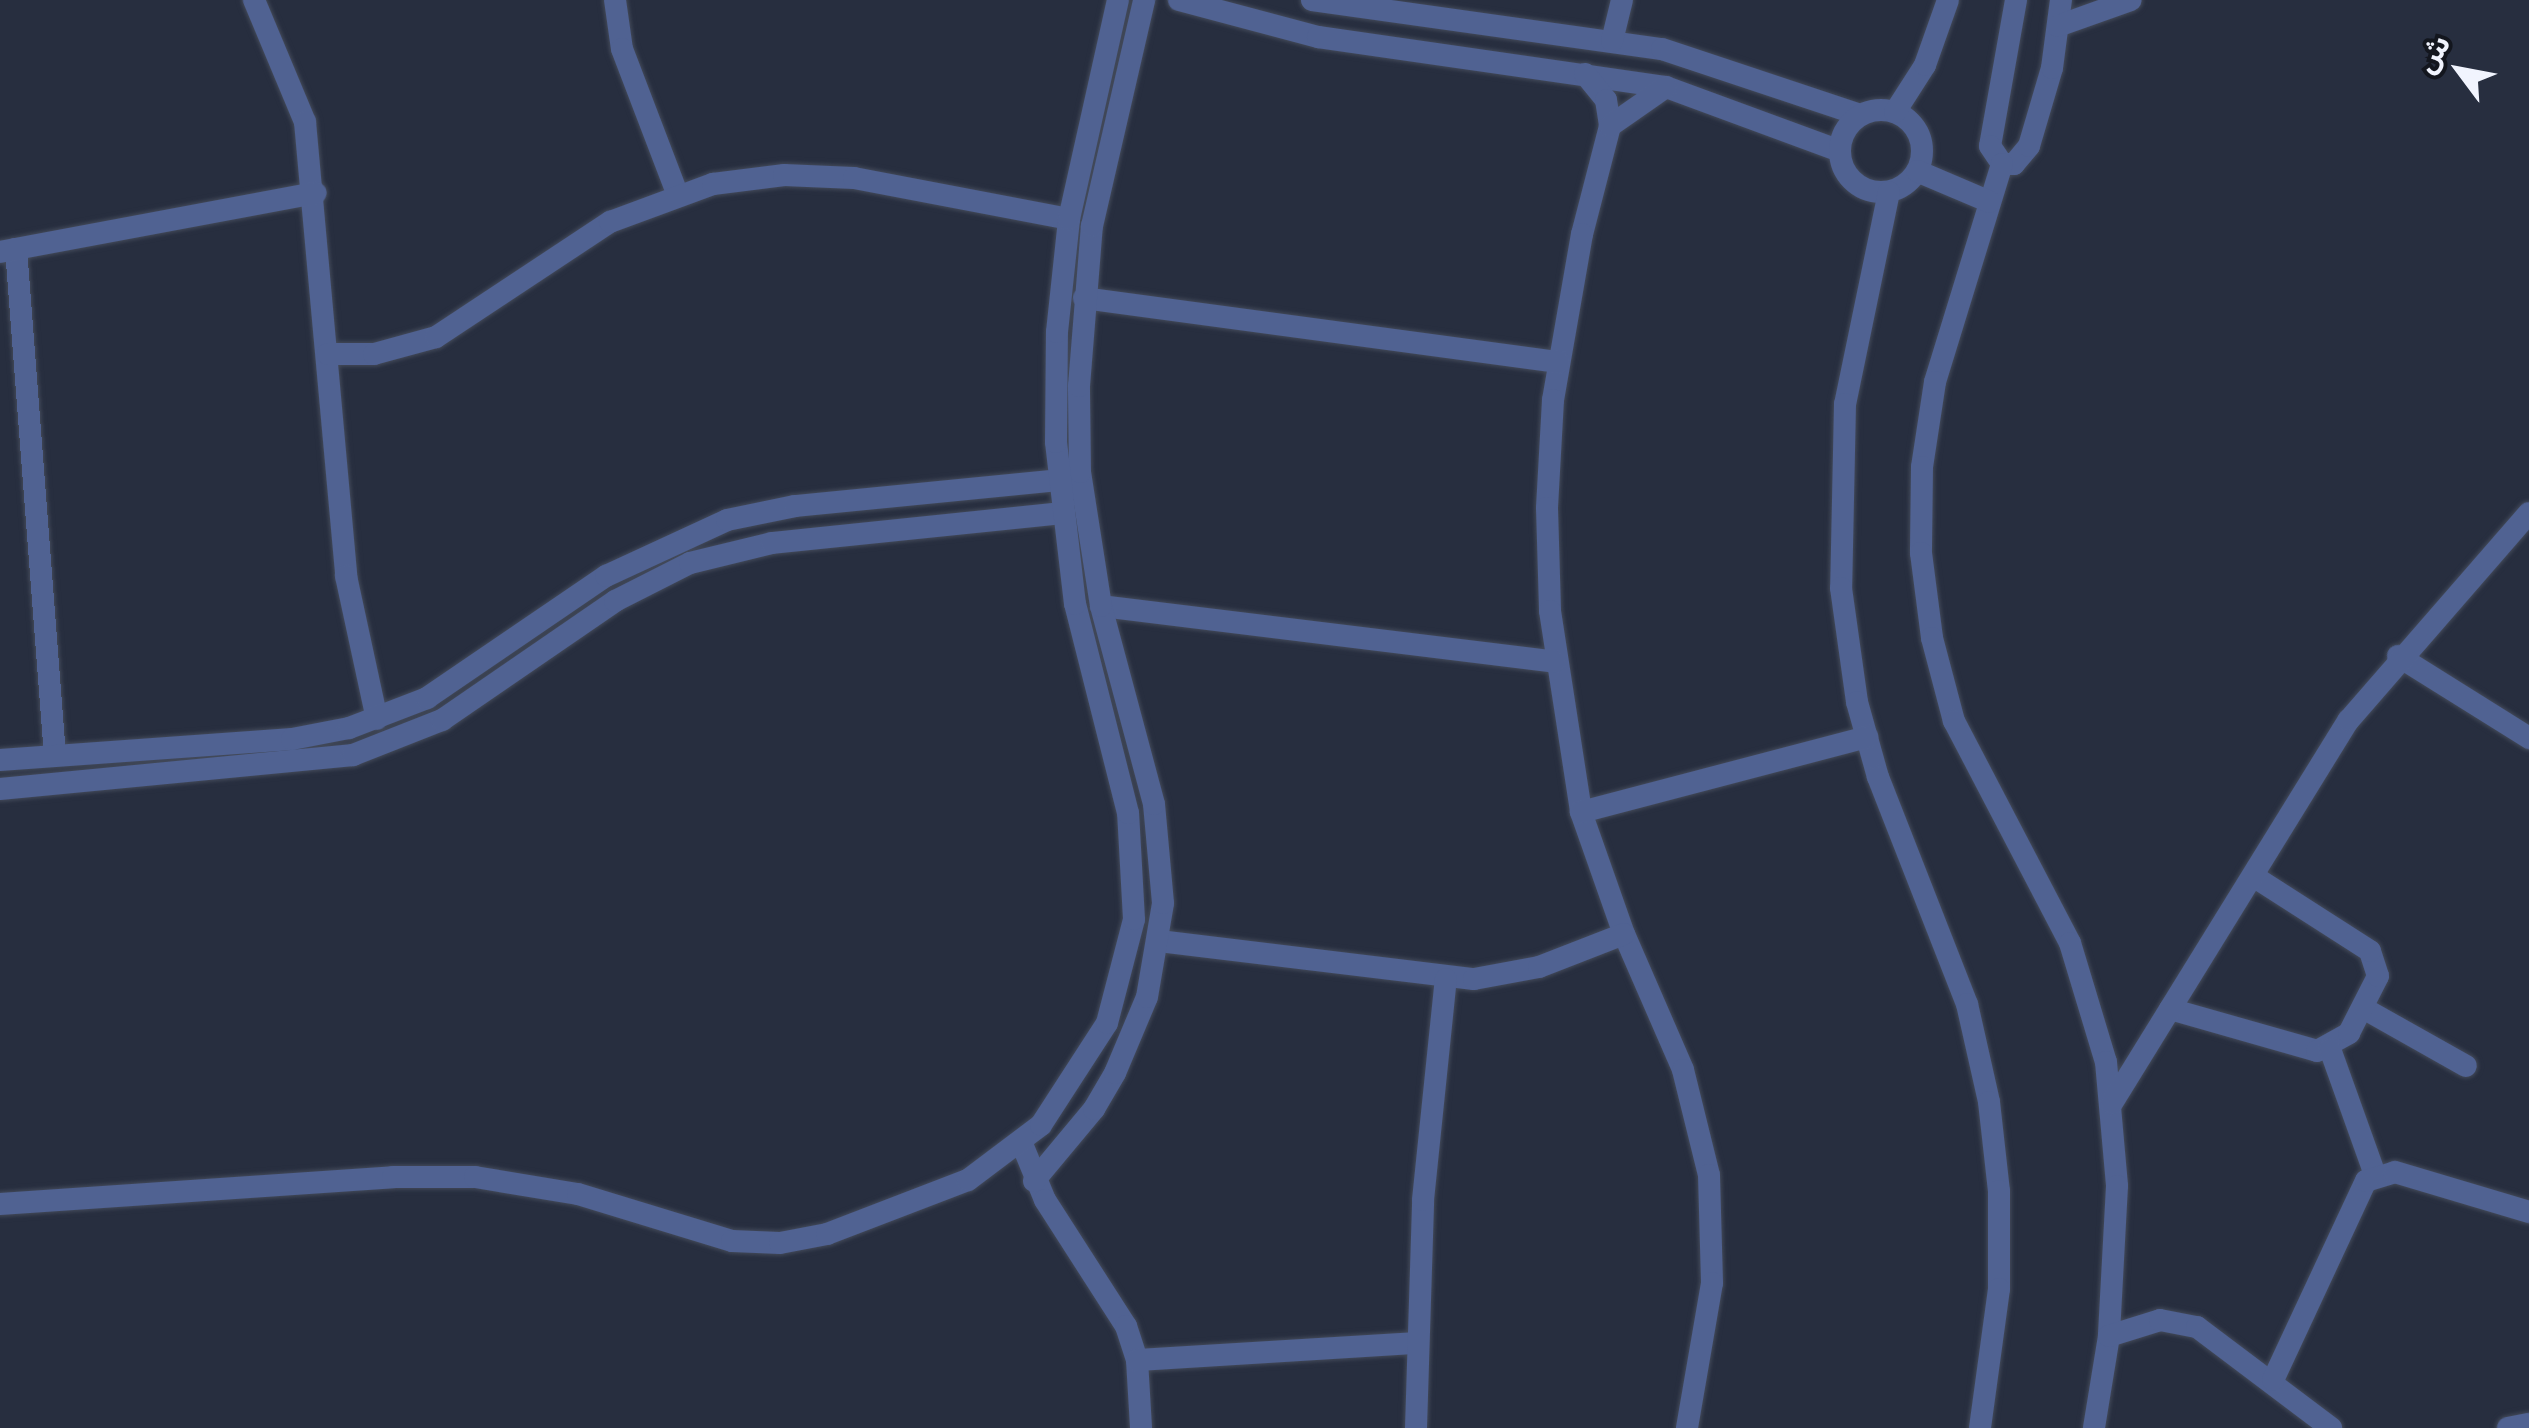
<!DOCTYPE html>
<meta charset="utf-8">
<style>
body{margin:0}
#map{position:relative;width:2529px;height:1428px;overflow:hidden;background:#272e3f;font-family:"Fira Sans","Noto Sans Arabic",sans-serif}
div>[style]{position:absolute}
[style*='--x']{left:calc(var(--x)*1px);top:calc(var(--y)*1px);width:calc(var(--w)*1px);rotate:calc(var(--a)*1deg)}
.roads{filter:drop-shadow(0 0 2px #434a5a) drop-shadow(0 0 2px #434a5a)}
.minor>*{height:22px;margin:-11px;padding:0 11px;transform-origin:11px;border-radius:11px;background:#506292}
.minor>.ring{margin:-11px;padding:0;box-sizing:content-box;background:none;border:22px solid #506292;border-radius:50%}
span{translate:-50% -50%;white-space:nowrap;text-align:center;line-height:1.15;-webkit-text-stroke:8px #13161e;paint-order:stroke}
.north{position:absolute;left:2409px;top:20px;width:100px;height:100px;-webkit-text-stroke:8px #13161e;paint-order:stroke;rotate:302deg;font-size:28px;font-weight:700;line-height:40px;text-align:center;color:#f1f4fe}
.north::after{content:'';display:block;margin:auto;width:35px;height:45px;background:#f1f4fe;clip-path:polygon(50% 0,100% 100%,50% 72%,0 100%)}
</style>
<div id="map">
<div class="roads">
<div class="minor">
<i style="--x:254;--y:0;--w:132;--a:67.3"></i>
<i style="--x:305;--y:122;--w:456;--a:84.8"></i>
<i style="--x:346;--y:576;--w:146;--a:77.8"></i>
<i style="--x:615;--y:0;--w:49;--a:81.9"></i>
<i style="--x:622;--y:49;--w:154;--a:69.1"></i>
<i style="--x:1179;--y:0;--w:144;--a:14.9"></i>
<i style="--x:1318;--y:37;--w:352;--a:8.2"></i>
<i style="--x:1666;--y:87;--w:185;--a:20.2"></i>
<i style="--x:1312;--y:0;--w:353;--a:8"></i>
<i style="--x:1662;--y:49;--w:209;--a:18.4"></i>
<i style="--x:2016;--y:0;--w:148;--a:100.1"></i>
<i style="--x:1990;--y:146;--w:22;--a:56"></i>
<i style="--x:2002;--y:164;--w:12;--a:0"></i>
<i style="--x:2014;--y:164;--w:23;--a:-50"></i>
<i style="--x:2029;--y:146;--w:81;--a:-73.6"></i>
<i style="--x:2052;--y:68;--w:69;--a:-82.5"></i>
<i style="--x:2058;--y:26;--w:77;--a:-19.6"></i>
<i style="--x:1612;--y:41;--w:42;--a:-76.3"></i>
<i style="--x:1585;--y:74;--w:33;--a:51"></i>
<i style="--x:1606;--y:100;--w:26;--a:81"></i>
<i style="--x:1610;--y:126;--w:112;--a:104.5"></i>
<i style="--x:1582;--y:234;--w:169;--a:99.9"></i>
<i style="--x:1553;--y:400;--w:108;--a:93.2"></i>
<i style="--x:1547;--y:508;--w:103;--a:88.3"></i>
<i style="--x:1550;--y:611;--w:203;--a:81.2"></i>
<i style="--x:1581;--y:812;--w:129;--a:70.6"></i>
<i style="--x:1624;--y:934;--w:148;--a:66.5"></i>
<i style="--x:1683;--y:1070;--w:108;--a:76.1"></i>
<i style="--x:1709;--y:1175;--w:108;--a:88.4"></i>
<i style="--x:1712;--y:1283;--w:147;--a:99.8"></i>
<i class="ring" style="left:1840px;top:110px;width:60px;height:60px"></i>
<i style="--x:1895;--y:112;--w:56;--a:-57.4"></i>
<i style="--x:1925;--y:65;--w:69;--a:-70.5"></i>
<i style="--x:1610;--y:126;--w:68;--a:-34.9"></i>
<i style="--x:2002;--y:164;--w:228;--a:107.1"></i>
<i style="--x:1935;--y:382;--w:86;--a:98.7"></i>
<i style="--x:1922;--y:467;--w:86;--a:90.7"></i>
<i style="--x:1921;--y:553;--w:86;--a:82.6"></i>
<i style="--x:1932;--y:638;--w:86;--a:75.2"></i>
<i style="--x:1954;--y:721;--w:250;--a:62.4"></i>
<i style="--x:2070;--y:943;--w:124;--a:73.2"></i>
<i style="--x:2106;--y:1062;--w:124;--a:84.9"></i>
<i style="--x:2117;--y:1186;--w:150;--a:93.1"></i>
<i style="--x:2109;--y:1336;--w:93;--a:99.3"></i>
<i style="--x:1917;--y:171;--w:79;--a:23"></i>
<i style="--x:1889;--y:192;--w:217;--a:101.7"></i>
<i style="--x:1845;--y:404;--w:184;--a:91.2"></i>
<i style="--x:1841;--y:588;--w:115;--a:82"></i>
<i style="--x:1857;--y:702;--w:78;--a:74.4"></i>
<i style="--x:1878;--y:777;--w:244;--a:68.6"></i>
<i style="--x:1967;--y:1004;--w:100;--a:77.3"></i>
<i style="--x:1989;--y:1102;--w:90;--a:83.6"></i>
<i style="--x:1999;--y:1191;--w:98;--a:90"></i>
<i style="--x:1999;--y:1289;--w:140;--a:97.8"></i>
<i style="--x:16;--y:249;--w:508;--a:85.6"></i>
<i style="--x:0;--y:252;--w:321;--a:-10.6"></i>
<i style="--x:1084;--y:298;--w:479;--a:7.7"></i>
<i style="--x:328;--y:354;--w:46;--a:0"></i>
<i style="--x:374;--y:354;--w:64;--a:-15.3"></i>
<i style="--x:436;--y:337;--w:209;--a:-33.5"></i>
<i style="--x:610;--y:222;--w:110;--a:-20.3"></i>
<i style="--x:713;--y:184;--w:72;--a:-7.2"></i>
<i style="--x:784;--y:175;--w:70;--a:2.5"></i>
<i style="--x:854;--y:178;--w:219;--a:10.8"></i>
<i style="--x:1101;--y:606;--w:457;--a:7"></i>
<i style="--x:2398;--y:656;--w:155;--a:32"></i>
<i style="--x:0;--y:760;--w:293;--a:-4.1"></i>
<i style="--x:292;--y:739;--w:58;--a:-10.9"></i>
<i style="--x:349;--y:728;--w:84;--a:-21"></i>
<i style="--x:427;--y:698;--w:217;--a:-34.3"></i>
<i style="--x:606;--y:576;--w:133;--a:-24.8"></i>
<i style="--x:727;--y:520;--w:69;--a:-11.6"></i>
<i style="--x:795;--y:506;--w:264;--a:-5.6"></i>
<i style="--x:0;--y:789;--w:355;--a:-5.5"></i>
<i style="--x:353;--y:755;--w:96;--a:-21.5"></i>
<i style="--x:442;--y:720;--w:210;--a:-34.5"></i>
<i style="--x:615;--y:601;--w:84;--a:-26.9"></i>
<i style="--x:690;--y:563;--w:84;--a:-13.7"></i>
<i style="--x:772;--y:543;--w:291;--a:-5.9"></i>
<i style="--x:1581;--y:812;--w:296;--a:-14.7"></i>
<i style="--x:1159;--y:941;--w:317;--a:6.9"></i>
<i style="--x:1474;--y:979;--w:66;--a:-10.5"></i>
<i style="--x:1539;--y:967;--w:91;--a:-21.2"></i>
<i style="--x:2363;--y:1008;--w:118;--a:29.4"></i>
<i style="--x:2170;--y:1009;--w:153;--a:15.9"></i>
<i style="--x:2317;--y:1051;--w:37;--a:-29"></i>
<i style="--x:2349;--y:1033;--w:64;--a:-63"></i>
<i style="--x:2378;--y:976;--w:26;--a:-108"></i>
<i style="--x:2370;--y:951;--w:139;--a:-147.3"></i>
<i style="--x:2330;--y:1049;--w:134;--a:70.3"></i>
<i style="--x:2112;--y:1103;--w:450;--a:-58.3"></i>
<i style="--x:2349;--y:720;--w:274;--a:-49"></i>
<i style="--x:1022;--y:1144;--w:61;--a:67.7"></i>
<i style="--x:1045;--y:1200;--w:150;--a:57.3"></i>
<i style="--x:1126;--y:1326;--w:36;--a:72"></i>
<i style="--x:1137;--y:1360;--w:68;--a:86.6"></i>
<i style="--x:1034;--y:1181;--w:94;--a:-50.2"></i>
<i style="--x:1094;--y:1109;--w:42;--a:-59.7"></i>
<i style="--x:1115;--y:1073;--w:82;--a:-67.2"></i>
<i style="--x:1147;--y:997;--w:95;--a:-80.3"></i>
<i style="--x:1163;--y:903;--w:99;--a:-95.2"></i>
<i style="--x:1154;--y:804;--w:205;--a:-105"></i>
<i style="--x:1101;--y:606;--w:136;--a:-98.9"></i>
<i style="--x:1080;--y:472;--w:86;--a:-90.7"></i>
<i style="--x:1079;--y:386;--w:161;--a:-85.4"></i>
<i style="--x:1092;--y:226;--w:232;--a:-77"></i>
<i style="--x:0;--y:1204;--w:394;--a:-3.9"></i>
<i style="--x:393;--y:1177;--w:82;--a:0"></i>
<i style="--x:475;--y:1177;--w:104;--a:9.4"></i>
<i style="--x:578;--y:1194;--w:161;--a:17"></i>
<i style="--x:732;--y:1241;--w:48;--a:2.4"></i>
<i style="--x:780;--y:1243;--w:48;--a:-10.8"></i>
<i style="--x:827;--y:1234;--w:151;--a:-21"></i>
<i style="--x:968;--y:1180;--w:91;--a:-37"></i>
<i style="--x:1041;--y:1125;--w:121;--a:-57.1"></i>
<i style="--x:1107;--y:1023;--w:107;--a:-75.4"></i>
<i style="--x:1134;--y:919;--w:106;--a:-93.2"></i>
<i style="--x:1128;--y:813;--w:216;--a:-104.2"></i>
<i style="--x:1075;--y:604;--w:163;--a:-96.7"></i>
<i style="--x:1056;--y:442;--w:110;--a:-89.5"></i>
<i style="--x:1057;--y:332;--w:114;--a:-83.9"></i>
<i style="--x:1069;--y:219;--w:224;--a:-77.4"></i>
<i style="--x:2109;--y:1336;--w:53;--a:-17.4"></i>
<i style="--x:2160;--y:1320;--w:38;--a:11"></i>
<i style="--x:2197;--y:1327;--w:168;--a:37"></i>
<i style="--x:1137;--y:1360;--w:278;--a:-3.5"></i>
<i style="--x:2273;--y:1380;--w:220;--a:-65"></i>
<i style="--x:2366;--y:1181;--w:30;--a:-17"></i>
<i style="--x:2395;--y:1172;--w:140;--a:16.6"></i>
<i style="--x:1416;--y:1428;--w:228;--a:-88.2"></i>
<i style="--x:1423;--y:1200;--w:222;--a:-84.1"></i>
<i style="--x:2508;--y:1428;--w:21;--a:-11"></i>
</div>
</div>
<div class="north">ش</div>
</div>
